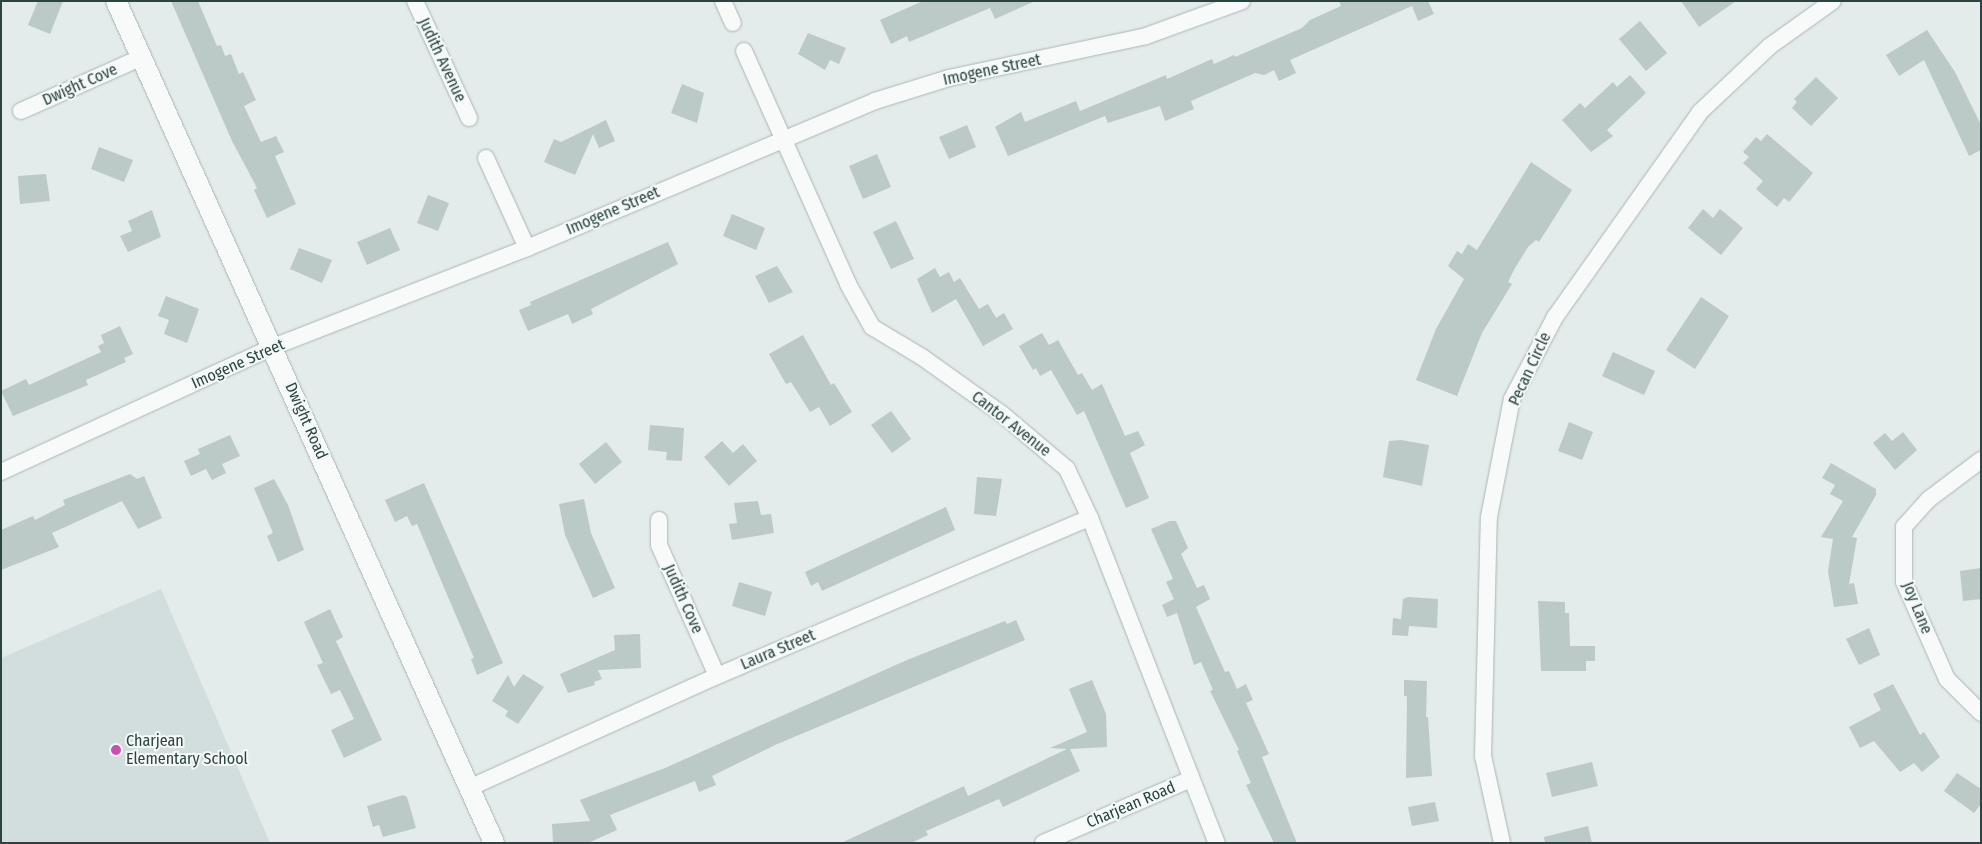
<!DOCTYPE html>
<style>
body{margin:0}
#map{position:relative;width:1982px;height:844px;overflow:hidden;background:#e4ebeb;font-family:"Fira Sans Condensed",sans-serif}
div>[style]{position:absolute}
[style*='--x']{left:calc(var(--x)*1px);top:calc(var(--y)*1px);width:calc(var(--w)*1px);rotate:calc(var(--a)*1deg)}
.built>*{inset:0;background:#d2dddd}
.building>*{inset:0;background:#bbc9c7}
.roads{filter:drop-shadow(0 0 1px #a9b6b5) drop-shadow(0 0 1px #a9b6b5)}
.minor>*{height:16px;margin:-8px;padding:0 8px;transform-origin:8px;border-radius:8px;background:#f7faf9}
.tertiary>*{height:20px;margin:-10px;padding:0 10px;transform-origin:10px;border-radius:10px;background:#f7faf9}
.dots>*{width:14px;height:14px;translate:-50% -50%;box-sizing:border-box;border:2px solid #f4f9f8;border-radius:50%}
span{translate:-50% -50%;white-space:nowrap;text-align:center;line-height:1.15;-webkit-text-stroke:4px #f4f9f8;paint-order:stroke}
.street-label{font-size:16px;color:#2b4442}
.poi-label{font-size:16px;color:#2b4442}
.left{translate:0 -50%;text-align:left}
.frame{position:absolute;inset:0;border:2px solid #2b4442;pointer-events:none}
</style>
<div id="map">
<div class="built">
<i style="clip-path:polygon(161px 589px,270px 843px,1px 843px,1px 658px)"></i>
</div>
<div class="building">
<i style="clip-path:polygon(38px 1px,63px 1px,50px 34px,28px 25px)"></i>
<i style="clip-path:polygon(171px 1px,198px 1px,217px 46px,221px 45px,225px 56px,231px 54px,239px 74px,243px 72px,256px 100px,244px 106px,261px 142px,276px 136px,284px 152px,275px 156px,296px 204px,267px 218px,254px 190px,257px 188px,232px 141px)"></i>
<i style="clip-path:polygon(923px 1px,1035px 1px,995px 19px,990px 8px,909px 42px,907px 36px,891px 44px,880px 20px)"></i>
<i style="clip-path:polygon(1339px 1px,1428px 1px,1434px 14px,1418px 21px,1412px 6px,1290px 60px,1296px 73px,1279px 81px,1274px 70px,1264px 75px,1255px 73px,1191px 101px,1194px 109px,1165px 121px,1160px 106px,1108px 123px,1105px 116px,1008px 156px,995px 127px,1021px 112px,1025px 122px,1076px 101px,1080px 111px,1166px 75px,1167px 79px,1212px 59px,1214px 64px,1234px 55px,1235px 57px,1302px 28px,1310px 20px,1341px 6px)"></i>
<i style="clip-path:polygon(1681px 1px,1736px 1px,1699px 27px)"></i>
<i style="clip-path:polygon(1640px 21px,1667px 53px,1646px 71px,1619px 39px)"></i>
<i style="clip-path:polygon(1927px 30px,1955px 72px,1981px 125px,1981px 150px,1969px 156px,1924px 60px,1899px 76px,1886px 55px)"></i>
<i style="clip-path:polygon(808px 33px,846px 48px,839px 64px,830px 60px,825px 70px,798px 54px)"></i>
<i style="clip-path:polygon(1630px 75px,1646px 93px,1607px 130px,1613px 136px,1591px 152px,1562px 120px,1580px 103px,1585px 108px,1613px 82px,1617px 87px)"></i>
<i style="clip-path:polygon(1816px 77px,1838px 98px,1811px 126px,1792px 108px,1797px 102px,1794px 99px)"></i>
<i style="clip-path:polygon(682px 84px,704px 93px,697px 123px,671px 113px)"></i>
<i style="clip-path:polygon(606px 120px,615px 141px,599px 148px,593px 134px,575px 175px,544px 162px,554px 139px,561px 142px)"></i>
<i style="clip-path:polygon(967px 125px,976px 147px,949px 159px,939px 137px)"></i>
<i style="clip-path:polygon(1767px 134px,1813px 173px,1789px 202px,1784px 198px,1777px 207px,1756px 189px,1763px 181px,1743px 163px,1749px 157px,1743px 152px,1756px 137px,1761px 141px)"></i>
<i style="clip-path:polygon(99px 147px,133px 160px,124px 182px,91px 169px)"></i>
<i style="clip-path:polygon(877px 154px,891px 187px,863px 199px,849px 166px)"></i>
<i style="clip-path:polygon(1531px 162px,1572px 190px,1539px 242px,1536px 240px,1528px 247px,1515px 268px,1508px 282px,1512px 284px,1482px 333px,1457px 396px,1416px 380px,1436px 329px,1464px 279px,1448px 266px,1457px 251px,1462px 254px,1468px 244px,1477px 250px)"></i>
<i style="clip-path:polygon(46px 174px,50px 201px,20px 204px,18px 176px)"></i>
<i style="clip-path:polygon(428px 195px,449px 203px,438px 231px,417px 223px)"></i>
<i style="clip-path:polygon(1703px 209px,1713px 218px,1720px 209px,1743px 228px,1721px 255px,1688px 228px)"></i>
<i style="clip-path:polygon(152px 210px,161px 237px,128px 252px,120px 236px,132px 231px,128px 221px)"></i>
<i style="clip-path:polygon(732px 214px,765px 228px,756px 250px,723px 236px)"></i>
<i style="clip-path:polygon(896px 221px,914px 259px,891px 269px,873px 232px)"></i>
<i style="clip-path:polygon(390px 228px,400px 250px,367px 265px,357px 242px)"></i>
<i style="clip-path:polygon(668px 242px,678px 264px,591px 309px,593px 314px,572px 324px,568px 314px,528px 331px,519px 310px,531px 305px,530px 302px)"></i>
<i style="clip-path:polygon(299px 248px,332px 260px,322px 283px,290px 269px)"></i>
<i style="clip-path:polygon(777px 266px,793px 292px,769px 303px,755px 276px)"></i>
<i style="clip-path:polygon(935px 268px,940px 277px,949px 272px,954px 282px,960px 278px,979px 309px,988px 304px,996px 318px,1004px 313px,1013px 329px,983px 346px,956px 299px,932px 313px,917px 279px)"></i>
<i style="clip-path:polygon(166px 296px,199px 309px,187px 343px,164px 334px,169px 320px,158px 316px)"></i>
<i style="clip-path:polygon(1701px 297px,1729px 316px,1695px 369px,1666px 350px)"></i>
<i style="clip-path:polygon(120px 326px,133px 354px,124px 358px,126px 362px,86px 380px,88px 385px,13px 416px,1px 391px,26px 379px,29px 385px,101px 352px,98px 346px,104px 343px,101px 335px)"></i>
<i style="clip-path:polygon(1042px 333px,1049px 345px,1058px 340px,1078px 375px,1082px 373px,1092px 390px,1102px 384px,1125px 436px,1138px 431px,1145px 445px,1130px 453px,1149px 498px,1126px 508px,1084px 411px,1077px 415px,1051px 370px,1040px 376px,1036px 368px,1033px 370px,1019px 346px)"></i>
<i style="clip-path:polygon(803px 335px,831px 385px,834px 383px,852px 412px,830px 426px,819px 407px,810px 412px,791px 382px,786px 384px,769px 354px)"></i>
<i style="clip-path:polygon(1613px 352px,1655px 371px,1644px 395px,1602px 376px)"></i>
<i style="clip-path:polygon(891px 411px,911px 439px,892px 453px,871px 425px)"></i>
<i style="clip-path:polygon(1569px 422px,1593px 432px,1582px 460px,1558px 451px)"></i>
<i style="clip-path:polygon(650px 425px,684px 428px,682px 461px,666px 460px,667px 452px,648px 450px)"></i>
<i style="clip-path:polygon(1903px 432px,1917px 450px,1895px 470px,1873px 443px,1885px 433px,1892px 441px)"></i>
<i style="clip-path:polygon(230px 435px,240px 456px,222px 464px,226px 473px,212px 480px,206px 469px,191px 476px,184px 461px,200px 454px,198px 449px)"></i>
<i style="clip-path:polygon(1401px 440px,1429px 445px,1422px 486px,1383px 477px,1389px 441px)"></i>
<i style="clip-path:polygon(722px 441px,733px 453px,743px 444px,757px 461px,729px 486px,704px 457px)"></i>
<i style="clip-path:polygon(606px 442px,622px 462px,595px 484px,579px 464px)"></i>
<i style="clip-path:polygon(1831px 463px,1876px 489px,1876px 495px,1852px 537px,1857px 538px,1849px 584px,1854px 583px,1858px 604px,1834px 607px,1828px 571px,1833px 539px,1821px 537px,1843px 501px,1830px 494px,1835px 485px,1822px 478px)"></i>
<i style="clip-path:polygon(130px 474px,137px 479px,144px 476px,162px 518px,138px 529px,122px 501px,52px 533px,59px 547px,1px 570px,1px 530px,33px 516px,35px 520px,65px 505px,63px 500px)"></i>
<i style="clip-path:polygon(977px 477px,1002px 479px,996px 516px,974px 514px)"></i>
<i style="clip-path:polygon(274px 479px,288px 505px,304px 550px,278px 562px,267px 536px,273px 533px,254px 488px)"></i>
<i style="clip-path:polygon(424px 483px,503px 663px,477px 675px,471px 659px,474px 658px,417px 524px,412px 526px,407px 516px,395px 522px,385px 500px)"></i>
<i style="clip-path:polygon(584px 499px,591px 533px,615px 588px,593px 598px,565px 535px,559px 504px)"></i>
<i style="clip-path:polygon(758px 501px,761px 515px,771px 514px,774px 533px,732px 540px,729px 524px,737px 523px,734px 503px)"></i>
<i style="clip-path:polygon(946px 507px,955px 530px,822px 591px,818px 582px,811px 586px,805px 572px)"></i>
<i style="clip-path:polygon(1170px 521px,1176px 521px,1188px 548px,1181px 554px,1197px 588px,1204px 585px,1210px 599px,1196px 607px,1225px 672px,1229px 671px,1237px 689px,1246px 684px,1253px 700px,1246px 703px,1269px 754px,1262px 757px,1297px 843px,1274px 843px,1246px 785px,1251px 783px,1237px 751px,1239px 750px,1210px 691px,1213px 690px,1201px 662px,1194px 665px,1177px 613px,1167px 617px,1162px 605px,1174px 599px,1166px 582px,1173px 579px,1151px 529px)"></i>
<i style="clip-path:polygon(1981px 568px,1981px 599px,1963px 601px,1960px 571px)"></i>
<i style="clip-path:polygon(739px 582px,772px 592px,765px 616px,732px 606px)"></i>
<i style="clip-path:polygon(1408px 597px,1438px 599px,1437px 628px,1409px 626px,1408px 636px,1392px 635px,1393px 618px,1401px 619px,1403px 599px)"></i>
<i style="clip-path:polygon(1538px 601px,1565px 602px,1565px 613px,1569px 613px,1570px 646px,1595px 646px,1595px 661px,1586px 661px,1586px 671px,1541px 671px)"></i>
<i style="clip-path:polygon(330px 609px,343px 637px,336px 641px,382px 740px,344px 758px,331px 730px,354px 719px,340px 690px,331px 694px,317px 665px,323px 663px,304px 622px)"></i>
<i style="clip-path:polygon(1016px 620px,1025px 640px,775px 745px,712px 776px,716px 785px,699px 792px,695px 781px,610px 815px,617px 830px,588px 843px,553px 843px,552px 824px,590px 821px,580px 800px,665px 768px,907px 660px,1005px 621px,1007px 624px)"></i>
<i style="clip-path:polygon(1869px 628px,1880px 655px,1859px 665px,1846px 639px)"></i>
<i style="clip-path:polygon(640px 634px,641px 668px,598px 670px,602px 679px,594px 682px,595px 685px,568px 693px,560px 674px,615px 650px,614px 635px)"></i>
<i style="clip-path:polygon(523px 674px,544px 687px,518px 724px,505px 716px,508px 711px,492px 701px,508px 675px,514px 687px)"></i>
<i style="clip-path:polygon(1092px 680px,1106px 714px,1107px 747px,1070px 749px,1080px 771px,1003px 807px,999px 799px,926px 831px,928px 835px,911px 843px,841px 843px,964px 786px,968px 796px,1067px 749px,1050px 748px,1087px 732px,1069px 689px)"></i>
<i style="clip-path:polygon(1404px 680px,1427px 681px,1426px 717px,1428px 717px,1432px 776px,1406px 778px,1407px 696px,1404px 696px)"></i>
<i style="clip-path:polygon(1893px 684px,1920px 735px,1924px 732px,1940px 757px,1922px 772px,1914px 763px,1900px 772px,1874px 741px,1860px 748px,1849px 727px,1881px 710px,1873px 694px)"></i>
<i style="clip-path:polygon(1592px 762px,1598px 786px,1552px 797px,1546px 773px)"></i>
<i style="clip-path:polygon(1957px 773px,1981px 789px,1981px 804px,1974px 813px,1944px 791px)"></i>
<i style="clip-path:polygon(403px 795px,407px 797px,416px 828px,383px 837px,379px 825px,373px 827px,367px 806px)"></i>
<i style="clip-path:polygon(1435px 802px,1439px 821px,1412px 826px,1408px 807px)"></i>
<i style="clip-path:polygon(1588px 826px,1592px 843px,1545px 843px,1544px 837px)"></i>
</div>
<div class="roads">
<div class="minor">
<i style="--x:415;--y:1;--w:129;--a:65.2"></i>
<i style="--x:723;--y:1;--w:24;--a:66"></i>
<i style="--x:744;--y:51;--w:255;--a:65.9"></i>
<i style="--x:848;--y:284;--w:49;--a:60.8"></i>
<i style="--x:872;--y:327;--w:58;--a:31"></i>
<i style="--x:922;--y:357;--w:98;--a:35.5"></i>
<i style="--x:1002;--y:414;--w:85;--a:40.2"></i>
<i style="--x:1067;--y:469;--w:54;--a:64.9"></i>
<i style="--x:1090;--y:518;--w:349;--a:68.7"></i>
<i style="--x:21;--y:111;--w:130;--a:-24"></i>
<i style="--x:486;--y:158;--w:99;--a:65.5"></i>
<i style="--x:1981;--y:460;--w:66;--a:143"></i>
<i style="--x:1928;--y:500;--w:36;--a:132"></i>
<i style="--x:1904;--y:527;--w:55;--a:90"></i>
<i style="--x:1904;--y:582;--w:106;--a:66.1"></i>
<i style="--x:1947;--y:679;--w:48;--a:45"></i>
<i style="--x:1;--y:472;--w:299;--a:-24.7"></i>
<i style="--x:273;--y:347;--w:273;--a:-21.3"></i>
<i style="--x:527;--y:248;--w:378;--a:-22.9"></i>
<i style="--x:875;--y:101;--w:77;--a:-17.3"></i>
<i style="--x:949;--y:78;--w:201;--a:-12"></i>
<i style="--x:1146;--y:36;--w:102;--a:-20"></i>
<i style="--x:659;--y:520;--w:25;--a:90"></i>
<i style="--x:659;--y:545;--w:143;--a:66.1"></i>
<i style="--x:469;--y:788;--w:272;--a:-24.3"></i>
<i style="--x:717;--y:676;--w:405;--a:-23"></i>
<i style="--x:1043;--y:843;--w:161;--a:-23.4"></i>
<i style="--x:1502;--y:843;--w:89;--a:-102.3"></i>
<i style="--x:1483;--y:756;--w:239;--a:-88.6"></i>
<i style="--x:1489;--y:517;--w:120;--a:-79"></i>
<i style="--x:1512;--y:399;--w:93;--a:-62.3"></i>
<i style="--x:1555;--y:317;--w:251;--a:-54.7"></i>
<i style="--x:1700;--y:112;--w:96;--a:-43.3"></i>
<i style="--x:1770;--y:46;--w:77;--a:-35.5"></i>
</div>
<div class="tertiary">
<i style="--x:116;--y:1;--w:923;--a:65.82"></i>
</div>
</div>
<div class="dots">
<i style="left:116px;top:750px;background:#cd4cb8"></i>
</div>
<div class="street-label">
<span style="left:442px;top:60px;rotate:65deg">Judith Avenue</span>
<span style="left:992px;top:70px;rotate:-12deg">Imogene Street</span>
<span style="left:80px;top:85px;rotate:-24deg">Dwight Cove</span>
<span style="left:613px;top:211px;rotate:-23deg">Imogene Street</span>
<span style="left:238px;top:364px;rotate:-24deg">Imogene Street</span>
<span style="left:1530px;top:369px;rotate:-65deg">Pecan Circle</span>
<span style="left:306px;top:421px;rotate:66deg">Dwight Road</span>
<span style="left:1011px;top:424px;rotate:38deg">Cantor Avenue</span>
<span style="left:683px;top:599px;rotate:66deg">Judith Cove</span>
<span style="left:1917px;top:608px;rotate:68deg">Joy Lane</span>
<span style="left:778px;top:650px;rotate:-23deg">Laura Street</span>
<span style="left:1131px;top:805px;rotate:-23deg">Charjean Road</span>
</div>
<div class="poi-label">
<span class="left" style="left:126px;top:750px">Charjean<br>Elementary School</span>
</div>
<div class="frame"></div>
</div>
